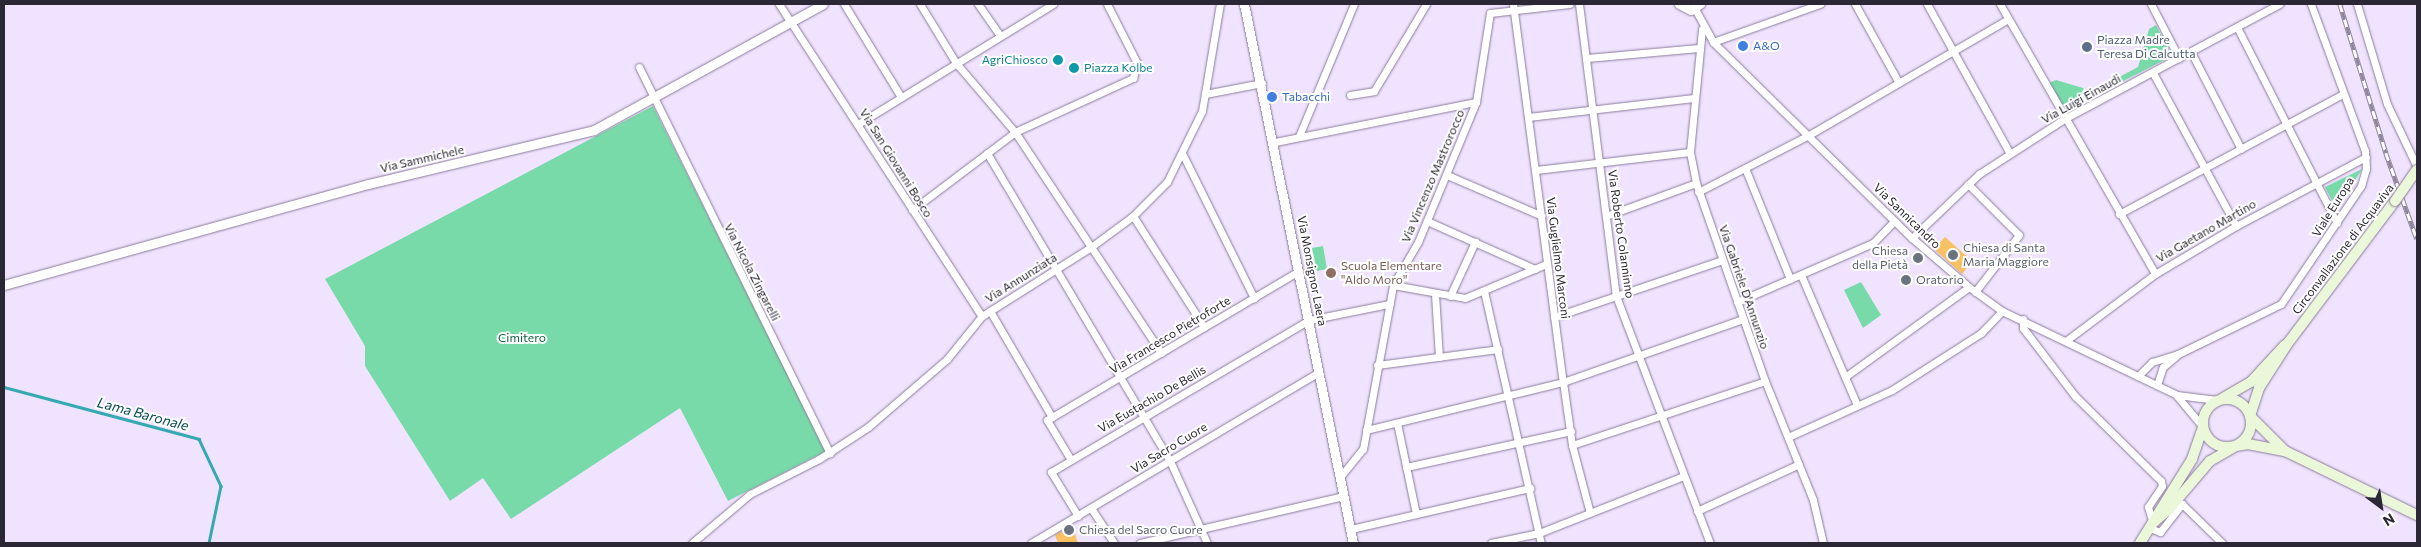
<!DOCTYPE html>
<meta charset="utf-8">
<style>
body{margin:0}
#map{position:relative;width:2421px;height:547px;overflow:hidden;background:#efe3ff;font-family:Commissioner,sans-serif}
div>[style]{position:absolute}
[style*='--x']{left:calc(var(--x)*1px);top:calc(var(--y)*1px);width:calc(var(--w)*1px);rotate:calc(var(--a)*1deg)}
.green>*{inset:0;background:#79daa9}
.stream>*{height:2.5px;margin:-1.25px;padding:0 1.25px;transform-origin:1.25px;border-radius:1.25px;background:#34a9b2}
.building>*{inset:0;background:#f7c164}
.roads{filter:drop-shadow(0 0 1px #8a7c9b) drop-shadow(0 0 1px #8a7c9b)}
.minor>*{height:7px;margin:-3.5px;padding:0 3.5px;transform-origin:3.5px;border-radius:3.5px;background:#fff}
.tertiary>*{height:9px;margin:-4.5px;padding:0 4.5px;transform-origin:4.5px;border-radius:4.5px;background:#fff}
.secondary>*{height:10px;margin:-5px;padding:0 5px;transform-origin:5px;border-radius:5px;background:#eaf7d9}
.secondary>.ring{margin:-5px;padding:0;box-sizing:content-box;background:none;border:10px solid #eaf7d9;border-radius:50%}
.rail>*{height:4.5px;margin-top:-2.25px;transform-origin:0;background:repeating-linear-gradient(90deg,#fff 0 8px,#8f869b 0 16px);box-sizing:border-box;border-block:1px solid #8f869b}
.bridges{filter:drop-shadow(0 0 1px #8a7c9b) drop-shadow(0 0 1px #8a7c9b)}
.secondary-bridge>*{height:10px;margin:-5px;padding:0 5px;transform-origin:5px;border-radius:5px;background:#eaf7d9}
.dots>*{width:14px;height:14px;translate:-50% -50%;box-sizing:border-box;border:2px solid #fff;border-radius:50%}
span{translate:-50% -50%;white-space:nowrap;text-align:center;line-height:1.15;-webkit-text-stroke:4px #fff;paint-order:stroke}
.service-label{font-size:12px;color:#4e5e75}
.left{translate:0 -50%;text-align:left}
.shop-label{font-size:12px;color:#366cbe}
.culture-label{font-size:12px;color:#0d838f}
.right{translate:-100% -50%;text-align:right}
.street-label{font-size:12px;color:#2c2734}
.worship-label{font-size:12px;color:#5b616d}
.education-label{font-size:12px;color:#785e54}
.park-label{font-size:12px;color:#0d6241}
.water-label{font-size:14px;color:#074d52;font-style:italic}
.frame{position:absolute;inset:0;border:5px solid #2c2734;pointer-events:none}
.north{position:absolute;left:2356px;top:482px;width:50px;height:50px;-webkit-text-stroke:4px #fff;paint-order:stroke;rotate:149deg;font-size:14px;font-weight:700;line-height:20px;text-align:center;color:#2c2734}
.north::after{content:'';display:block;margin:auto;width:18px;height:22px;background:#2c2734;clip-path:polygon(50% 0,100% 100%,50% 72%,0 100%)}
</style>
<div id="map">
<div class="green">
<i style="clip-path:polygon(2156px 25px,2172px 56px,2065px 111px,2049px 83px,2056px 80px,2093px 91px,2138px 67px,2149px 29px)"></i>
<i style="clip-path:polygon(653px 106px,826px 451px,728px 501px,680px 408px,511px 519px,483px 478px,450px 501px,365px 366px,365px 346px,325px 279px)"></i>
<i style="clip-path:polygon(2362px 169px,2337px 210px,2325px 187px)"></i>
<i style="clip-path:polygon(1323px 246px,1327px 269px,1317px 271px,1312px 248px)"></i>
<i style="clip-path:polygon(1861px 282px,1881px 315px,1863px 328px,1844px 290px)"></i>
</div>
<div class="stream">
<i style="--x:4;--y:387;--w:202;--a:14.9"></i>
<i style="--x:199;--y:439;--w:52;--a:64.9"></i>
<i style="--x:221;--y:486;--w:58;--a:101.9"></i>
</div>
<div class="building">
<i style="clip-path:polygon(1945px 237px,1972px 261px,1962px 274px,1934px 249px)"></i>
<i style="clip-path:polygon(1072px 525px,1078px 543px,1058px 543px,1055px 535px)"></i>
</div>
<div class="roads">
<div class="minor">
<i style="--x:779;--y:4;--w:372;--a:57"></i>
<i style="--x:844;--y:4;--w:109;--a:58.5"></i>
<i style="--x:920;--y:4;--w:69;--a:58.6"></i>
<i style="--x:956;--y:63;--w:91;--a:49.5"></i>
<i style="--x:1015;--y:132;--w:265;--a:56.5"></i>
<i style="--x:978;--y:4;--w:39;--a:55"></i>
<i style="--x:1513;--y:4;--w:381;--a:82.5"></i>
<i style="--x:1563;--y:382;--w:64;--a:81.9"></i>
<i style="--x:1572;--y:445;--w:70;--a:75.2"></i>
<i style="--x:1579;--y:4;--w:294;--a:82.8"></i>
<i style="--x:1616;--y:296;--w:264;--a:69.2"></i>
<i style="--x:1855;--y:4;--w:90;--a:60.9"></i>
<i style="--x:1927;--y:4;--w:171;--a:61"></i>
<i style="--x:2000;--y:4;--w:311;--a:60.1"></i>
<i style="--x:2151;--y:4;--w:61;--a:62.6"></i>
<i style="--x:2357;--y:4;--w:104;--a:73.3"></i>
<i style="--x:2387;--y:104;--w:70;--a:64.5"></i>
<i style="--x:1695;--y:9;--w:38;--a:61"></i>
<i style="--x:1713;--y:42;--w:279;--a:44.6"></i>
<i style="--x:1912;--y:238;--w:75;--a:40.7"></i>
<i style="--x:1969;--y:287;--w:41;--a:36"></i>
<i style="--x:2002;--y:311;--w:194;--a:25.6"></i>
<i style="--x:2177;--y:395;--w:40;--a:7.1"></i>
<i style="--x:2237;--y:27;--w:220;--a:63"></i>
<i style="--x:1702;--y:29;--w:124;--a:95.6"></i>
<i style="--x:1690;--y:152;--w:32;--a:79"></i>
<i style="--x:1696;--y:183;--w:210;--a:70.8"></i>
<i style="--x:1765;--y:381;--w:128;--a:68"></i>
<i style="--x:1813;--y:500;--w:44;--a:76.9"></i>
<i style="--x:1713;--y:42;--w:114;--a:-19.6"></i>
<i style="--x:2191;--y:52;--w:109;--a:62.7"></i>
<i style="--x:1587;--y:58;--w:112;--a:-5.1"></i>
<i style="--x:639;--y:67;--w:431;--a:63.7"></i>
<i style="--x:2153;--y:73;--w:174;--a:61.5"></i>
<i style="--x:1205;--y:94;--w:58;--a:-10.9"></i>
<i style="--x:1350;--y:95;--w:24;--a:-9"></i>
<i style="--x:1374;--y:91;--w:101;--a:-59.1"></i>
<i style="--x:1528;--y:117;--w:167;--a:-6.5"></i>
<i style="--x:858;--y:124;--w:229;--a:-31.6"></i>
<i style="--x:1299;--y:136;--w:143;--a:-67.4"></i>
<i style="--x:1275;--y:142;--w:205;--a:-11.3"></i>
<i style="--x:987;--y:153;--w:358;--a:59.3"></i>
<i style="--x:1170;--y:461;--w:90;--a:65.7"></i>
<i style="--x:1183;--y:155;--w:160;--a:63.6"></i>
<i style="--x:1745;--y:168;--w:120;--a:67.9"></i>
<i style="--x:1536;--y:170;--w:155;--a:-6.7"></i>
<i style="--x:1447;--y:175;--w:103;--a:23.3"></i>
<i style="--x:1968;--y:184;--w:72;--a:45"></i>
<i style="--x:2019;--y:235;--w:72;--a:127.7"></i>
<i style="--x:1698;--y:192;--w:125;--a:-27.2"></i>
<i style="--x:1809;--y:135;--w:230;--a:-30.2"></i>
<i style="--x:912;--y:210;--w:129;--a:-37.1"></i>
<i style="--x:1015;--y:132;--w:130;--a:-24.6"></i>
<i style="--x:1133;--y:78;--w:16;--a:-75"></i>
<i style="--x:1137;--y:63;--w:66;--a:-117"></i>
<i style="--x:2119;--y:214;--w:254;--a:-28.2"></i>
<i style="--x:1133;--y:216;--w:132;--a:57.4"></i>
<i style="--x:1606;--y:216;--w:96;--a:-20.1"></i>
<i style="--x:1427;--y:221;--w:118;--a:24"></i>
<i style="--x:1912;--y:238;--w:93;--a:-43.7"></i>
<i style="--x:1979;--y:174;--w:101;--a:-32.9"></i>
<i style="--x:2064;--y:119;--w:244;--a:-28.1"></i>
<i style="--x:1801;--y:275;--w:142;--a:66.7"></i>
<i style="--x:1393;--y:285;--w:73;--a:10.2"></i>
<i style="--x:1465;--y:298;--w:88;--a:-22.8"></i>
<i style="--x:1484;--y:291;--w:258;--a:77.3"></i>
<i style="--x:1435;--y:294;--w:63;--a:86.4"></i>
<i style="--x:1450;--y:296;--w:60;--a:-65.2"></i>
<i style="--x:1737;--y:302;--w:148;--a:-23.5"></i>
<i style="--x:1873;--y:243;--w:30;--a:-46"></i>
<i style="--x:990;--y:311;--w:123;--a:59.7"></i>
<i style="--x:1554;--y:317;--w:177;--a:-18.7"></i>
<i style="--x:2023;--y:319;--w:9;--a:90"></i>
<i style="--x:2023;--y:328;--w:86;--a:52.6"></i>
<i style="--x:2075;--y:396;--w:121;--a:44.7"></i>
<i style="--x:2161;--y:481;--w:5;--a:79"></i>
<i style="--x:2162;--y:486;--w:25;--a:124"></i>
<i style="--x:2148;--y:507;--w:17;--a:73"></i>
<i style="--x:2067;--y:340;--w:110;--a:-36.9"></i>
<i style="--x:2155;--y:274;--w:94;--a:-30.7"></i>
<i style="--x:2236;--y:226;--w:147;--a:-28"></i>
<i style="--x:1377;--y:365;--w:122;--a:-7.5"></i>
<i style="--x:2138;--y:376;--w:20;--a:-45"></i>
<i style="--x:2152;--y:362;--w:27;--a:-17"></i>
<i style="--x:2178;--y:354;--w:114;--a:-25.9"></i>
<i style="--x:2281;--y:304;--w:143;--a:-55.9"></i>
<i style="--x:2361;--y:186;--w:18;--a:-74"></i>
<i style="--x:2366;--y:169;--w:18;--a:-93"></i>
<i style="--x:2365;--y:151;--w:157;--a:-110.2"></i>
<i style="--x:1845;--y:377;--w:153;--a:-36"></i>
<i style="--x:2157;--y:385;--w:19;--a:-72"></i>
<i style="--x:2163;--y:367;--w:17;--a:-40"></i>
<i style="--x:2177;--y:396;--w:40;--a:50"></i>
<i style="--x:1397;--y:423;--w:93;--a:78.2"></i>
<i style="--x:1366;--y:430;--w:203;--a:-13.7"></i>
<i style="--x:1563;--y:382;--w:191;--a:-19.3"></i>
<i style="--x:1788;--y:437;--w:114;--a:-24.3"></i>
<i style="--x:1892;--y:390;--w:106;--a:-32.6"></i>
<i style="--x:1981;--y:333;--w:30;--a:-46"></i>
<i style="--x:1572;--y:445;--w:203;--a:-18.3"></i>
<i style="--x:1071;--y:460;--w:47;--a:-121"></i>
<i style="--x:1047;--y:420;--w:293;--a:-30.6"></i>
<i style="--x:1406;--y:467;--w:169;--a:-12.3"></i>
<i style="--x:1340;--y:477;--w:36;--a:-51"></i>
<i style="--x:1363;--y:449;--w:167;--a:-79.6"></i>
<i style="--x:1393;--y:285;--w:50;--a:-59.8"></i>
<i style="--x:1418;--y:242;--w:152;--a:-67.5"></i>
<i style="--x:1476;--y:102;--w:90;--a:-81.1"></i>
<i style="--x:1490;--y:13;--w:80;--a:-6.5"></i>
<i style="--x:1091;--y:508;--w:42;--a:56.7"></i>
<i style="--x:1697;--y:511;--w:112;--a:-24.7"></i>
<i style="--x:1078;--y:516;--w:52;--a:-121.5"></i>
<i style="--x:1051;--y:472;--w:299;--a:-30.5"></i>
<i style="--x:1309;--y:320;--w:82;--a:-11.3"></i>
<i style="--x:2150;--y:528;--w:11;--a:22"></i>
<i style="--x:2160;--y:532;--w:36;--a:-52"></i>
<i style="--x:2182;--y:504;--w:56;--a:44.3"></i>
<i style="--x:1351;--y:529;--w:184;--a:-12.9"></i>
<i style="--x:692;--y:543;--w:76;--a:-40.2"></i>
<i style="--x:750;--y:494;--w:77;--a:-26.9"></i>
<i style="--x:819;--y:459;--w:59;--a:-33.1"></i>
<i style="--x:868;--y:427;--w:104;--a:-40.7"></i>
<i style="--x:947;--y:359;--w:55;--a:-50.9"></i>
<i style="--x:982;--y:316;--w:129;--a:-32.3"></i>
<i style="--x:1091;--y:247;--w:52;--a:-36.4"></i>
<i style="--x:1133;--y:216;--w:48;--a:-45"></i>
<i style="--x:1167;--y:182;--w:79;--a:-63.8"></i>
<i style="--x:1202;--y:111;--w:109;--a:-80.5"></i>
<i style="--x:1031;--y:543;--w:335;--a:-30.7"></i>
<i style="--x:1140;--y:543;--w:209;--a:-13"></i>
<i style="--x:1491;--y:543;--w:49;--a:-11.8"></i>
<i style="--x:1539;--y:533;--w:156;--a:-21.5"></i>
</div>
<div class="tertiary">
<i style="--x:1244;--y:4;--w:550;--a:78.57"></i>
<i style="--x:1679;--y:4;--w:13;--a:27"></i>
<i style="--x:1691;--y:10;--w:11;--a:-34"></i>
<i style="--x:4;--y:285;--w:378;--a:-15.5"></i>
<i style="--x:368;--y:184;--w:232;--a:-13.4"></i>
<i style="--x:594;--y:130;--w:261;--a:-28.8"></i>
</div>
<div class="secondary">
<i style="--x:2223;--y:398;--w:32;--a:-30"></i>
<i style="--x:2251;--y:382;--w:50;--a:-47.4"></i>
<i class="ring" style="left:2203px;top:399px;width:38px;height:38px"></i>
<i style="--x:2283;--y:449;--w:47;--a:-135"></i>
<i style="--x:2250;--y:416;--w:29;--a:-72"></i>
<i style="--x:2259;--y:388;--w:54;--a:-57.2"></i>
<i style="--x:2288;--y:343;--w:178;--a:-53"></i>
<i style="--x:2153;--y:523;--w:21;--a:-41"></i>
<i style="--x:2169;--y:509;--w:63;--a:-49.5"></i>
<i style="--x:2210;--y:461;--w:30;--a:-30"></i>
<i style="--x:2236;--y:446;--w:12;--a:-9"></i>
<i style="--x:2248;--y:444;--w:38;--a:11"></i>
<i style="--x:2285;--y:451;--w:147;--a:25.9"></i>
<i style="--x:2140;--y:543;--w:99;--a:-58.2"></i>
<i style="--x:2192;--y:459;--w:34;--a:-71"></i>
</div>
</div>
<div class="rail">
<i style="--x:2340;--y:4;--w:156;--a:72.8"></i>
<i style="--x:2386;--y:153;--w:91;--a:70.2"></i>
</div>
<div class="bridges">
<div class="secondary-bridge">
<i style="--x:2395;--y:201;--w:38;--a:-55"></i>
</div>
</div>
<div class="dots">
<i style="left:1743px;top:46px;background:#3f7fe0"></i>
<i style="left:2087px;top:47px;background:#5c6f8a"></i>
<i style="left:1058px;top:60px;background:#0f9aa8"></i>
<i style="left:1074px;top:68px;background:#0f9aa8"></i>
<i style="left:1272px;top:97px;background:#3f7fe0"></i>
<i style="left:1953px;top:255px;background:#6b7280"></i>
<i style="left:1918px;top:258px;background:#6b7280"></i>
<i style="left:1331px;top:273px;background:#8d6e63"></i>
<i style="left:1906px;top:280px;background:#6b7280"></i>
<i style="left:1069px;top:530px;background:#6b7280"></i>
</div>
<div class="service-label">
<span class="left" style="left:2097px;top:47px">Piazza Madre<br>Teresa Di Calcutta</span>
</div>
<div class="shop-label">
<span class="left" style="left:1753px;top:46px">A&amp;O</span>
<span class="left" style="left:1282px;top:97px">Tabacchi</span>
</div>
<div class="culture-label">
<span class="right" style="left:1048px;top:60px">AgriChiosco</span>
<span class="left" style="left:1084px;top:68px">Piazza Kolbe</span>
</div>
<div class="street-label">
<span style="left:2081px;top:99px;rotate:-29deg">Via Luigi Einaudi</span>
<span style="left:422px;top:159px;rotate:-13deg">Via Sammichele</span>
<span style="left:896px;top:163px;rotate:58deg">Via San Giovanni Bosco</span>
<span style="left:1433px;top:176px;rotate:-67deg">Via Vincenzo Mastrorocco</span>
<span style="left:2333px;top:207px;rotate:-58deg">Viale Europa</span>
<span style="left:1907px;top:216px;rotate:44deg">Via Sannicandro</span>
<span style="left:2206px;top:231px;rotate:-30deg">Via Gaetano Martino</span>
<span style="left:1621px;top:234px;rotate:82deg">Via Roberto Colanninno</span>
<span style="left:2343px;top:249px;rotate:-53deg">Circonvallazione di Acquaviva</span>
<span style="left:1558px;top:258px;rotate:83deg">Via Guglielmo Marconi</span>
<span style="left:1312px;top:271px;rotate:79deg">Via Monsignor Laera</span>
<span style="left:752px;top:272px;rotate:63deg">Via Nicola Zingarelli</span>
<span style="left:1021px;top:278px;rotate:-32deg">Via Annunziata</span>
<span style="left:1744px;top:287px;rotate:71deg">Via Gabriele D'Annunzio</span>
<span style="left:1170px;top:335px;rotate:-31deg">Via Francesco Pietroforte</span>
<span style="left:1152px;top:399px;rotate:-30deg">Via Eustachio De Bellis</span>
<span style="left:1169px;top:448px;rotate:-31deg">Via Sacro Cuore</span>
</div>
<div class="worship-label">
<span class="left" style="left:1963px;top:255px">Chiesa di Santa<br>Maria Maggiore</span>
<span class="right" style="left:1908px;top:258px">Chiesa<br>della Pietà</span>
<span class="left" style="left:1916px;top:280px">Oratorio</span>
<span class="left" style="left:1079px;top:530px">Chiesa del Sacro Cuore</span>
</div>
<div class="education-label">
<span class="left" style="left:1341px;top:273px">Scuola Elementare<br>"Aldo Moro"</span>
</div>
<div class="park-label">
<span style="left:522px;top:338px">Cimitero</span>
</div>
<div class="water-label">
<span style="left:143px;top:414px;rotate:15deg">Lama Baronale</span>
</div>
<div class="frame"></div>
<div class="north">N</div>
</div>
